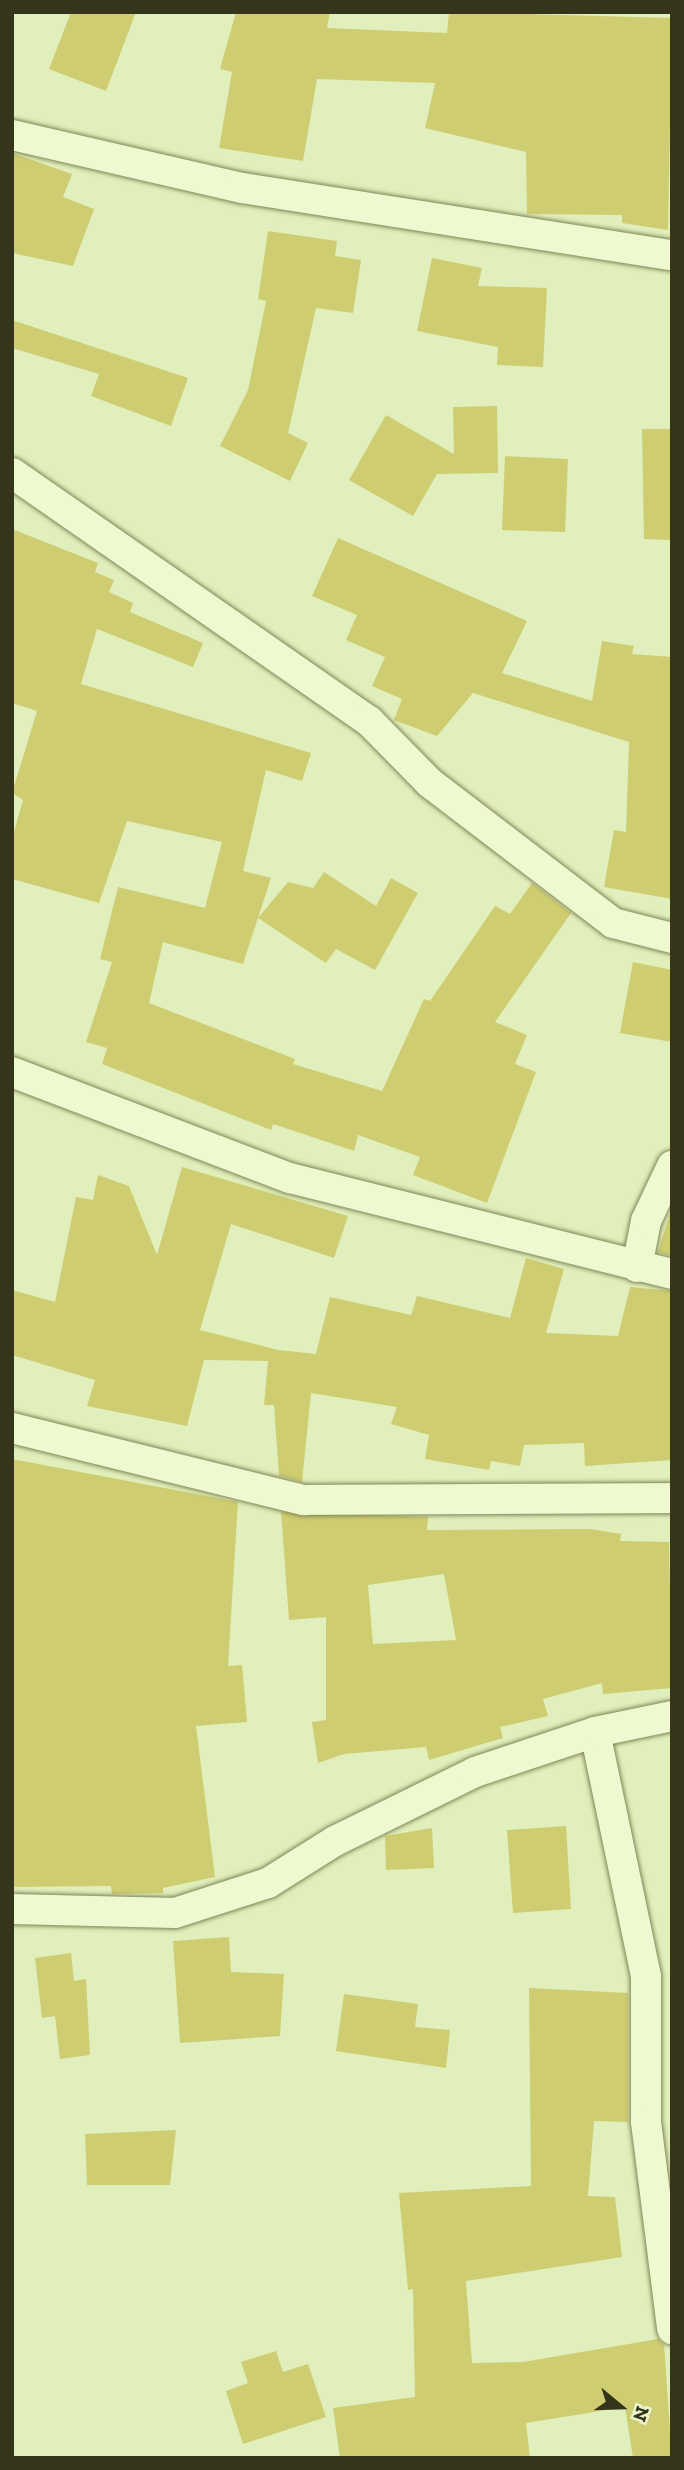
<!DOCTYPE html>
<style>
body{margin:0}
#map{position:relative;width:684px;height:2470px;overflow:hidden;background:#e1efbc;font-family:"Zilla Slab",serif}
div>[style]{position:absolute}
[style*='--x']{left:calc(var(--x)*1px);top:calc(var(--y)*1px);width:calc(var(--w)*1px);rotate:calc(var(--a)*1deg)}
.building>*{inset:0;background:#cecd71}
.roads{filter:drop-shadow(0 0 2px #818656) drop-shadow(0 0 2px #818656)}
.minor>*{height:30px;margin:-15px;padding:0 15px;transform-origin:15px;border-radius:15px;background:#eef9cf}
span{translate:-50% -50%;white-space:nowrap;text-align:center;line-height:1.15;-webkit-text-stroke:6px #eaf6cc;paint-order:stroke}
.frame{position:absolute;inset:0;border:14px solid #34351b;pointer-events:none}
.north{position:absolute;left:586px;top:2372px;width:70px;height:70px;-webkit-text-stroke:5px #eaf6cc;paint-order:stroke;rotate:109deg;font-size:19px;font-weight:700;line-height:28px;text-align:center;color:#34351b}
.north::after{content:'';display:block;margin:auto;width:24px;height:32px;background:#34351b;clip-path:polygon(50% 0,100% 100%,50% 72%,0 100%)}
</style>
<div id="map">
<div class="building">
<i style="clip-path:polygon(71px 12px,136px 12px,106px 91px,49px 69px)"></i>
<i style="clip-path:polygon(236px 12px,330px 12px,327px 28px,447px 33px,449px 12px,672px 18px,668px 230px,622px 223px,622px 215px,527px 214px,526px 152px,425px 128px,435px 83px,317px 79px,303px 161px,219px 148px,232px 72px,220px 69px)"></i>
<i style="clip-path:polygon(12px 153px,72px 174px,63px 197px,94px 209px,73px 266px,12px 253px)"></i>
<i style="clip-path:polygon(268px 231px,337px 241px,335px 256px,361px 260px,353px 313px,316px 308px,288px 433px,308px 443px,290px 481px,220px 446px,248px 390px,266px 301px,258px 299px)"></i>
<i style="clip-path:polygon(432px 258px,482px 268px,478px 286px,547px 288px,543px 367px,497px 365px,498px 347px,417px 331px)"></i>
<i style="clip-path:polygon(12px 320px,188px 378px,171px 426px,91px 396px,99px 374px,12px 348px)"></i>
<i style="clip-path:polygon(497px 406px,498px 473px,437px 474px,413px 516px,349px 480px,386px 415px,454px 454px,453px 407px)"></i>
<i style="clip-path:polygon(642px 429px,672px 429px,672px 540px,644px 539px)"></i>
<i style="clip-path:polygon(505px 456px,568px 459px,565px 532px,502px 530px)"></i>
<i style="clip-path:polygon(12px 529px,98px 563px,95px 572px,114px 580px,109px 592px,133px 603px,130px 612px,203px 643px,193px 667px,97px 629px,81px 684px,311px 753px,302px 781px,266px 770px,243px 871px,271px 878px,243px 964px,163px 942px,149px 1003px,295px 1059px,293px 1064px,382px 1091px,424px 999px,430px 1001px,495px 906px,510px 914px,532px 883px,571px 913px,495px 1022px,527px 1035px,515px 1064px,536px 1072px,487px 1203px,413px 1175px,420px 1157px,358px 1135px,354px 1151px,273px 1124px,271px 1130px,102px 1064px,107px 1048px,86px 1042px,112px 962px,100px 959px,118px 887px,205px 908px,222px 842px,127px 821px,99px 903px,12px 879px,12px 839px,23px 800px,12px 793px,37px 711px,12px 703px)"></i>
<i style="clip-path:polygon(338px 538px,527px 621px,502px 673px,592px 701px,602px 641px,634px 646px,632px 654px,672px 657px,672px 899px,604px 887px,614px 830px,626px 832px,629px 742px,473px 693px,437px 736px,394px 720px,402px 699px,372px 686px,385px 657px,346px 640px,357px 615px,312px 596px)"></i>
<i style="clip-path:polygon(324px 872px,376px 906px,391px 878px,418px 893px,375px 970px,336px 949px,326px 963px,258px 918px,288px 882px,313px 888px)"></i>
<i style="clip-path:polygon(633px 962px,672px 970px,672px 1042px,620px 1033px)"></i>
<i style="clip-path:polygon(182px 1167px,348px 1216px,334px 1258px,231px 1224px,200px 1330px,278px 1350px,316px 1354px,330px 1297px,411px 1315px,417px 1296px,510px 1318px,526px 1258px,564px 1269px,546px 1333px,618px 1336px,630px 1287px,672px 1291px,672px 1460px,585px 1466px,584px 1443px,524px 1445px,520px 1466px,491px 1461px,489px 1470px,425px 1459px,429px 1435px,391px 1424px,397px 1407px,311px 1393px,302px 1482px,279px 1476px,274px 1405px,264px 1405px,268px 1361px,204px 1360px,187px 1426px,87px 1406px,95px 1380px,12px 1355px,12px 1290px,55px 1302px,76px 1197px,93px 1200px,98px 1175px,129px 1186px,157px 1255px)"></i>
<i style="clip-path:polygon(672px 1207px,672px 1256px,658px 1252px)"></i>
<i style="clip-path:polygon(12px 1459px,238px 1502px,228px 1666px,242px 1665px,247px 1722px,196px 1726px,215px 1877px,163px 1888px,163px 1893px,112px 1894px,111px 1886px,12px 1887px)"></i>
<i style="clip-path:polygon(evenodd,281px 1512px,428px 1517px,427px 1530px,591px 1529px,621px 1534px,620px 1541px,669px 1542px,672px 1688px,603px 1694px,602px 1683px,543px 1699px,548px 1716px,500px 1727px,503px 1738px,429px 1760px,426px 1747px,344px 1754px,318px 1763px,312px 1722px,326px 1720px,326px 1617px,289px 1620px,281px 1512px,444px 1574px,456px 1640px,373px 1644px,368px 1585px,444px 1574px)"></i>
<i style="clip-path:polygon(566px 1826px,571px 1909px,513px 1913px,507px 1830px)"></i>
<i style="clip-path:polygon(432px 1828px,434px 1868px,386px 1870px,385px 1836px)"></i>
<i style="clip-path:polygon(229px 1937px,231px 1972px,284px 1974px,280px 2036px,180px 2043px,173px 1941px)"></i>
<i style="clip-path:polygon(71px 1953px,74px 1981px,86px 1979px,90px 2055px,60px 2059px,55px 2016px,42px 2018px,35px 1958px)"></i>
<i style="clip-path:polygon(529px 1988px,628px 1993px,628px 2122px,594px 2121px,588px 2196px,615px 2197px,622px 2257px,466px 2281px,472px 2363px,523px 2362px,658px 2339px,664px 2345px,672px 2458px,633px 2458px,625px 2407px,526px 2423px,530px 2458px,340px 2458px,333px 2408px,415px 2397px,413px 2289px,408px 2290px,399px 2193px,531px 2186px)"></i>
<i style="clip-path:polygon(344px 1994px,418px 2004px,415px 2027px,450px 2030px,446px 2068px,336px 2051px)"></i>
<i style="clip-path:polygon(176px 2130px,170px 2185px,87px 2185px,85px 2134px)"></i>
<i style="clip-path:polygon(276px 2351px,283px 2372px,308px 2364px,326px 2417px,243px 2444px,226px 2391px,248px 2383px,241px 2362px)"></i>
</div>
<div class="roads">
<div class="minor">
<i style="--x:12;--y:135;--w:236;--a:13"></i>
<i style="--x:242;--y:188;--w:435;--a:8.9"></i>
<i style="--x:12;--y:473;--w:435;--a:34.8"></i>
<i style="--x:369;--y:721;--w:87;--a:45.5"></i>
<i style="--x:430;--y:783;--w:230;--a:37.4"></i>
<i style="--x:613;--y:923;--w:61;--a:14.3"></i>
<i style="--x:12;--y:1072;--w:298;--a:20.9"></i>
<i style="--x:290;--y:1178;--w:394;--a:14.1"></i>
<i style="--x:637;--y:1267;--w:47;--a:-78.9"></i>
<i style="--x:646;--y:1221;--w:61;--a:-64.7"></i>
<i style="--x:12;--y:1428;--w:301;--a:13.9"></i>
<i style="--x:304;--y:1500;--w:368;--a:-0.3"></i>
<i style="--x:595;--y:1732;--w:250;--a:78.2"></i>
<i style="--x:646;--y:1977;--w:145;--a:90"></i>
<i style="--x:646;--y:2122;--w:209;--a:82.8"></i>
<i style="--x:12;--y:1909;--w:163;--a:1.4"></i>
<i style="--x:175;--y:1913;--w:98;--a:-17.9"></i>
<i style="--x:268;--y:1883;--w:79;--a:-32.1"></i>
<i style="--x:335;--y:1841;--w:156;--a:-26.2"></i>
<i style="--x:475;--y:1772;--w:126;--a:-18.4"></i>
<i style="--x:595;--y:1732;--w:79;--a:-11.7"></i>
</div>
</div>
<div class="frame"></div>
<div class="north">N</div>
</div>
